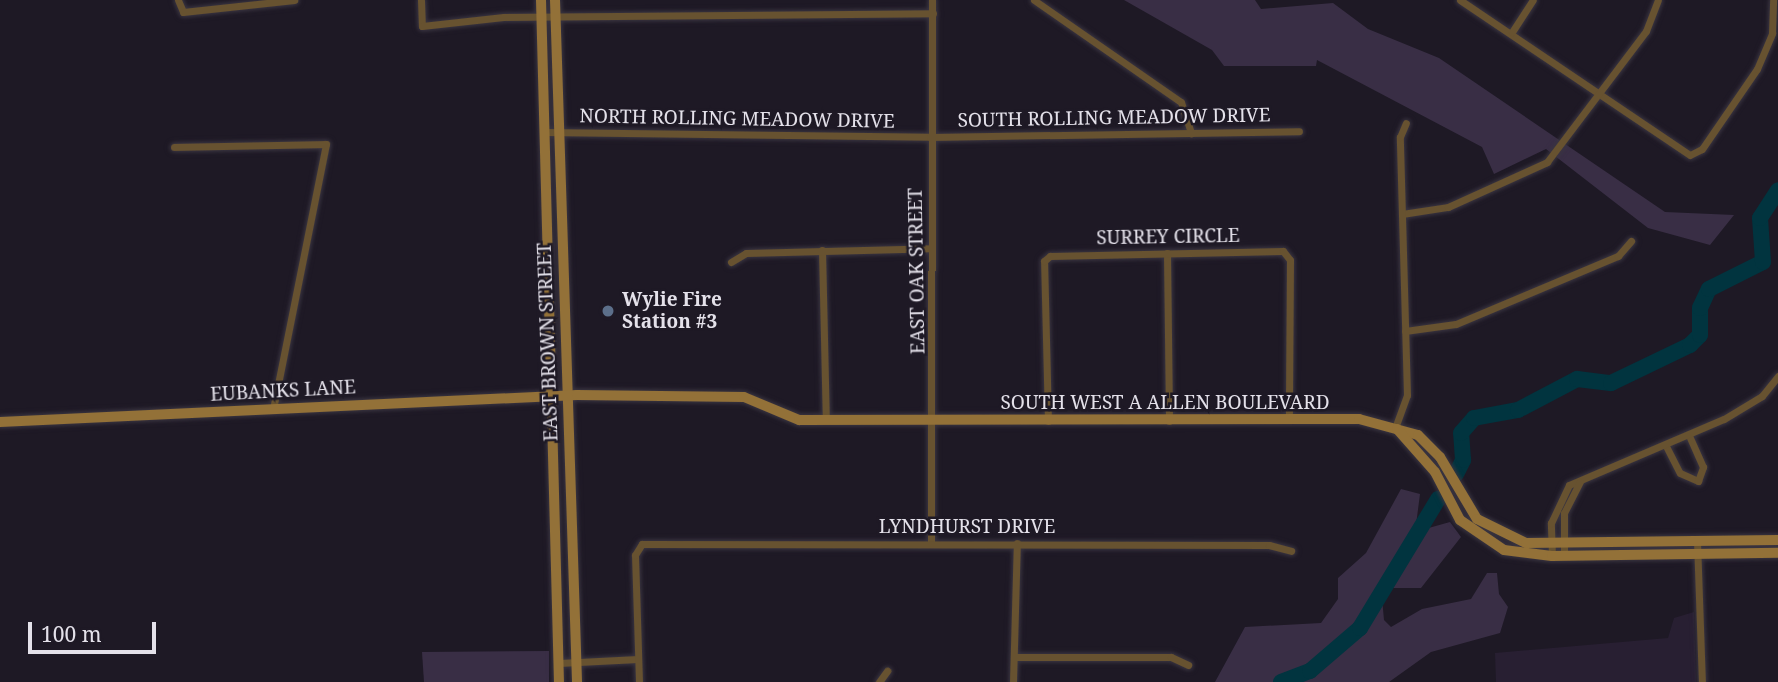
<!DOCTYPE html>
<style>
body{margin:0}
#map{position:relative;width:1778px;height:682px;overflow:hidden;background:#1e1925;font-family:"Noto Serif",serif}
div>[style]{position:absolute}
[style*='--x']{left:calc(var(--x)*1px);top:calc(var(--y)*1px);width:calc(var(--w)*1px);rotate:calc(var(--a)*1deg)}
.built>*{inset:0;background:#281f32}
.green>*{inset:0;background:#392e45}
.river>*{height:16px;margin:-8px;padding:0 8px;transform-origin:8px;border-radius:8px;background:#01343f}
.roads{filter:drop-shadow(0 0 2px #3a3541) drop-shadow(0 0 2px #3a3541)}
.street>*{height:7px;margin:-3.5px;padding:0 3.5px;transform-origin:3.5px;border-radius:3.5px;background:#675230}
.secondary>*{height:10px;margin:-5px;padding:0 5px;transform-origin:5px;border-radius:5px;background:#937138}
.dots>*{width:19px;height:19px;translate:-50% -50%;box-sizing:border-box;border:4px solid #1e1925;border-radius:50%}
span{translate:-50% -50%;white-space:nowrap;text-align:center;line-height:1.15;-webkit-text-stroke:5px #1e1925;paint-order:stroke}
.street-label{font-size:19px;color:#e4e1ea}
.poi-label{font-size:19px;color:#e4e1ea;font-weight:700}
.left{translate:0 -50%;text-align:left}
.scale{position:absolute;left:28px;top:622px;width:128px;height:32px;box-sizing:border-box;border:4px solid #e4e1ea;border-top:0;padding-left:9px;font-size:21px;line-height:24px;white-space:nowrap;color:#e4e1ea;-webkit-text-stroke:5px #1e1925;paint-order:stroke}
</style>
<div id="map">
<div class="built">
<i style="clip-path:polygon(1694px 612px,1696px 682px,1496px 682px,1495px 653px,1668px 638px,1674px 618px)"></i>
</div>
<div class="green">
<i style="clip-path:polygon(1124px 0,1255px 0,1261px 9px,1333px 3px,1368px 29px,1439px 58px,1665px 212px,1734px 215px,1710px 245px,1648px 228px,1546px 149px,1494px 174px,1482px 147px,1317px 60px,1316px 66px,1224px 66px,1212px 50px)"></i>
<i style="clip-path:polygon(1401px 489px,1420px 494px,1416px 525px,1425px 529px,1450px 522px,1461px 537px,1421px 588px,1390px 588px,1382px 598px,1384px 620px,1391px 627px,1422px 609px,1471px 599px,1487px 573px,1497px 573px,1499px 594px,1508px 607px,1500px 633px,1431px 652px,1389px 682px,1215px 682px,1245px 627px,1321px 623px,1338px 599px,1338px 578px,1366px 553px)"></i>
<i style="clip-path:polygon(549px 651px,549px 682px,424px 682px,422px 652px)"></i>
</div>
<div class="river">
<i style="--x:1456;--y:474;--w:16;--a:-63"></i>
<i style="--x:1463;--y:460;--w:27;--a:-94"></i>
<i style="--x:1461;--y:433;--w:20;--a:-49"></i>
<i style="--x:1474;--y:418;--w:45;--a:-10.3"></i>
<i style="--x:1518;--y:410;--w:67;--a:-27.7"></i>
<i style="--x:1577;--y:379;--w:34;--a:7"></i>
<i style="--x:1611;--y:383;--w:88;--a:-25.7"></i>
<i style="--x:1690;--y:345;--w:14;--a:-45"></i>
<i style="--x:1700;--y:335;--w:27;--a:-90"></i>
<i style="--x:1700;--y:308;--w:21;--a:-65"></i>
<i style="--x:1709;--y:289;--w:60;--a:-26.6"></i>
<i style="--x:1763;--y:262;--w:44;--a:-93.9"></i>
<i style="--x:1760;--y:218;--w:33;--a:-57"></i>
<i style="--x:1281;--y:682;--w:31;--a:-21"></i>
<i style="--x:1310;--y:671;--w:66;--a:-40.7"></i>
<i style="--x:1360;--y:628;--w:151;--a:-58.8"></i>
</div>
<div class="roads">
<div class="street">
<i style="--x:178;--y:0;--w:13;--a:67"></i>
<i style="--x:183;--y:12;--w:112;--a:-6.2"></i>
<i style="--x:421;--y:0;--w:26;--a:88"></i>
<i style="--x:422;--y:26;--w:82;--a:-6.3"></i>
<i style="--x:504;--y:17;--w:429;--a:-0.5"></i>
<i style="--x:1034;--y:0;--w:179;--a:34.8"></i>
<i style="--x:1181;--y:102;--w:33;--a:72"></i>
<i style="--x:1460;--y:0;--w:277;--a:34"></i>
<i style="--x:1690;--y:155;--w:13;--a:-27"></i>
<i style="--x:1702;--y:149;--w:97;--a:-55.5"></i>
<i style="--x:1757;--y:69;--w:39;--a:-67"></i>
<i style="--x:1772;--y:33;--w:33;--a:-88"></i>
<i style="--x:1512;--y:32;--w:38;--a:-57"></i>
<i style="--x:543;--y:132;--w:387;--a:0.7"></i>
<i style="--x:930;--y:137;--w:369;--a:-0.9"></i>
<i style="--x:174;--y:147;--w:152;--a:-1.1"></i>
<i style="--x:326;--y:144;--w:271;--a:101.3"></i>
<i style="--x:1402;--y:214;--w:47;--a:-8.7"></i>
<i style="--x:1448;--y:207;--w:109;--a:-24.4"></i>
<i style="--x:1547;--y:162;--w:164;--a:-52.9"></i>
<i style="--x:1646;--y:31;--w:33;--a:-69"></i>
<i style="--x:822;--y:250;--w:170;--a:88.7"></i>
<i style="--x:1167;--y:253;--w:168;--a:89.3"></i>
<i style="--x:731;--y:262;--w:17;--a:-31"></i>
<i style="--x:746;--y:253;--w:186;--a:-1.5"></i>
<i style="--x:1405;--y:331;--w:51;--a:-7.8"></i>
<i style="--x:1456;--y:324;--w:176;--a:-22.8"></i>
<i style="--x:1618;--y:256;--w:20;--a:-49"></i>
<i style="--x:1048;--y:421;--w:160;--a:-91.4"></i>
<i style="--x:1044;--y:261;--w:8;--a:-40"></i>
<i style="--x:1050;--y:256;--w:233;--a:-1.2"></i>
<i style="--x:1283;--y:251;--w:11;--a:52"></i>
<i style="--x:1290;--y:260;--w:159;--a:90.4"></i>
<i style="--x:1395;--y:428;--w:35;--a:-70"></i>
<i style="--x:1407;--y:395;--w:258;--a:-91.6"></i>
<i style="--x:1400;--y:137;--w:15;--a:-67"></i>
<i style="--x:1666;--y:446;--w:30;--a:63"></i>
<i style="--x:1680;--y:473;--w:20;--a:24"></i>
<i style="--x:1698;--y:481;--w:15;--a:-70"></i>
<i style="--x:1703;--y:467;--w:34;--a:-114"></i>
<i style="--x:1697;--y:541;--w:141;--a:88"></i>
<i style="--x:931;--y:542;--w:542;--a:-89.89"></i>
<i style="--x:1552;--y:556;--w:33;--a:-92"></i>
<i style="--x:1551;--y:523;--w:42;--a:-64.7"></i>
<i style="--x:1569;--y:485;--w:168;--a:-23.1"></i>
<i style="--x:1724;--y:419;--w:44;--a:-31.2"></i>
<i style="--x:1762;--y:396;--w:26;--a:-51"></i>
<i style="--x:1564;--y:556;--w:43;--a:-90"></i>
<i style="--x:1564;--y:513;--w:35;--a:-63"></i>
<i style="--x:1015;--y:657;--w:156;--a:0"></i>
<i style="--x:1171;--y:657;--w:19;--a:25"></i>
<i style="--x:559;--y:663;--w:79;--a:-2.9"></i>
<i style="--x:639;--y:682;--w:127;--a:-91.8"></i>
<i style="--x:635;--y:555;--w:13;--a:-58"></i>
<i style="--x:642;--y:544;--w:627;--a:0.09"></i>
<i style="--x:1269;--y:545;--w:23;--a:15"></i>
<i style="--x:879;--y:682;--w:14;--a:-54"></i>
<i style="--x:1013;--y:682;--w:139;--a:-88.4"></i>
</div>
<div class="secondary">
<i style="--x:541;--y:0;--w:682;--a:88.49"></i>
<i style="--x:555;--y:0;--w:682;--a:88.15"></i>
<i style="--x:0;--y:422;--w:578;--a:-2.68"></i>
<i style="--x:577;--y:395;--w:167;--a:0.7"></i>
<i style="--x:744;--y:397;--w:60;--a:22.7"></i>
<i style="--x:799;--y:420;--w:560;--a:-0.1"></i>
<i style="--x:1359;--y:419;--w:61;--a:15.2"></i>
<i style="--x:1418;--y:435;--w:31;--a:45"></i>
<i style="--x:1440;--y:457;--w:72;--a:59.2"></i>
<i style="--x:1477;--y:519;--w:55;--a:26.1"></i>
<i style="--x:1526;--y:543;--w:252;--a:-0.7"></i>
<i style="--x:1397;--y:429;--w:57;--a:48.5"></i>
<i style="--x:1435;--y:472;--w:54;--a:62.5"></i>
<i style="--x:1460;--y:520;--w:53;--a:34.3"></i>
<i style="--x:1504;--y:550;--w:48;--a:7.1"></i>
<i style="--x:1552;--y:556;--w:226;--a:-0.8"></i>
</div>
</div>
<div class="dots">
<i style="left:608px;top:311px;background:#5c6f8a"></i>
</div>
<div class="street-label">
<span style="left:1114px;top:118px;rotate:-1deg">SOUTH ROLLING MEADOW DRIVE</span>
<span style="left:737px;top:119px;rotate:1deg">NORTH ROLLING MEADOW DRIVE</span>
<span style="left:1168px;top:237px;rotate:-1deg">SURREY CIRCLE</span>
<span style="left:917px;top:271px;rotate:-91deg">EAST OAK STREET</span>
<span style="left:548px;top:342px;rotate:-92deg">EAST BROWN STREET</span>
<span style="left:283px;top:391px;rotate:-3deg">EUBANKS LANE</span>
<span style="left:1165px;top:403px">SOUTH WEST A ALLEN BOULEVARD</span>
<span style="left:967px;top:527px">LYNDHURST DRIVE</span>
</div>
<div class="poi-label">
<span class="left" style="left:622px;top:311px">Wylie Fire<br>Station #3</span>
</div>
<div class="scale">100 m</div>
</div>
